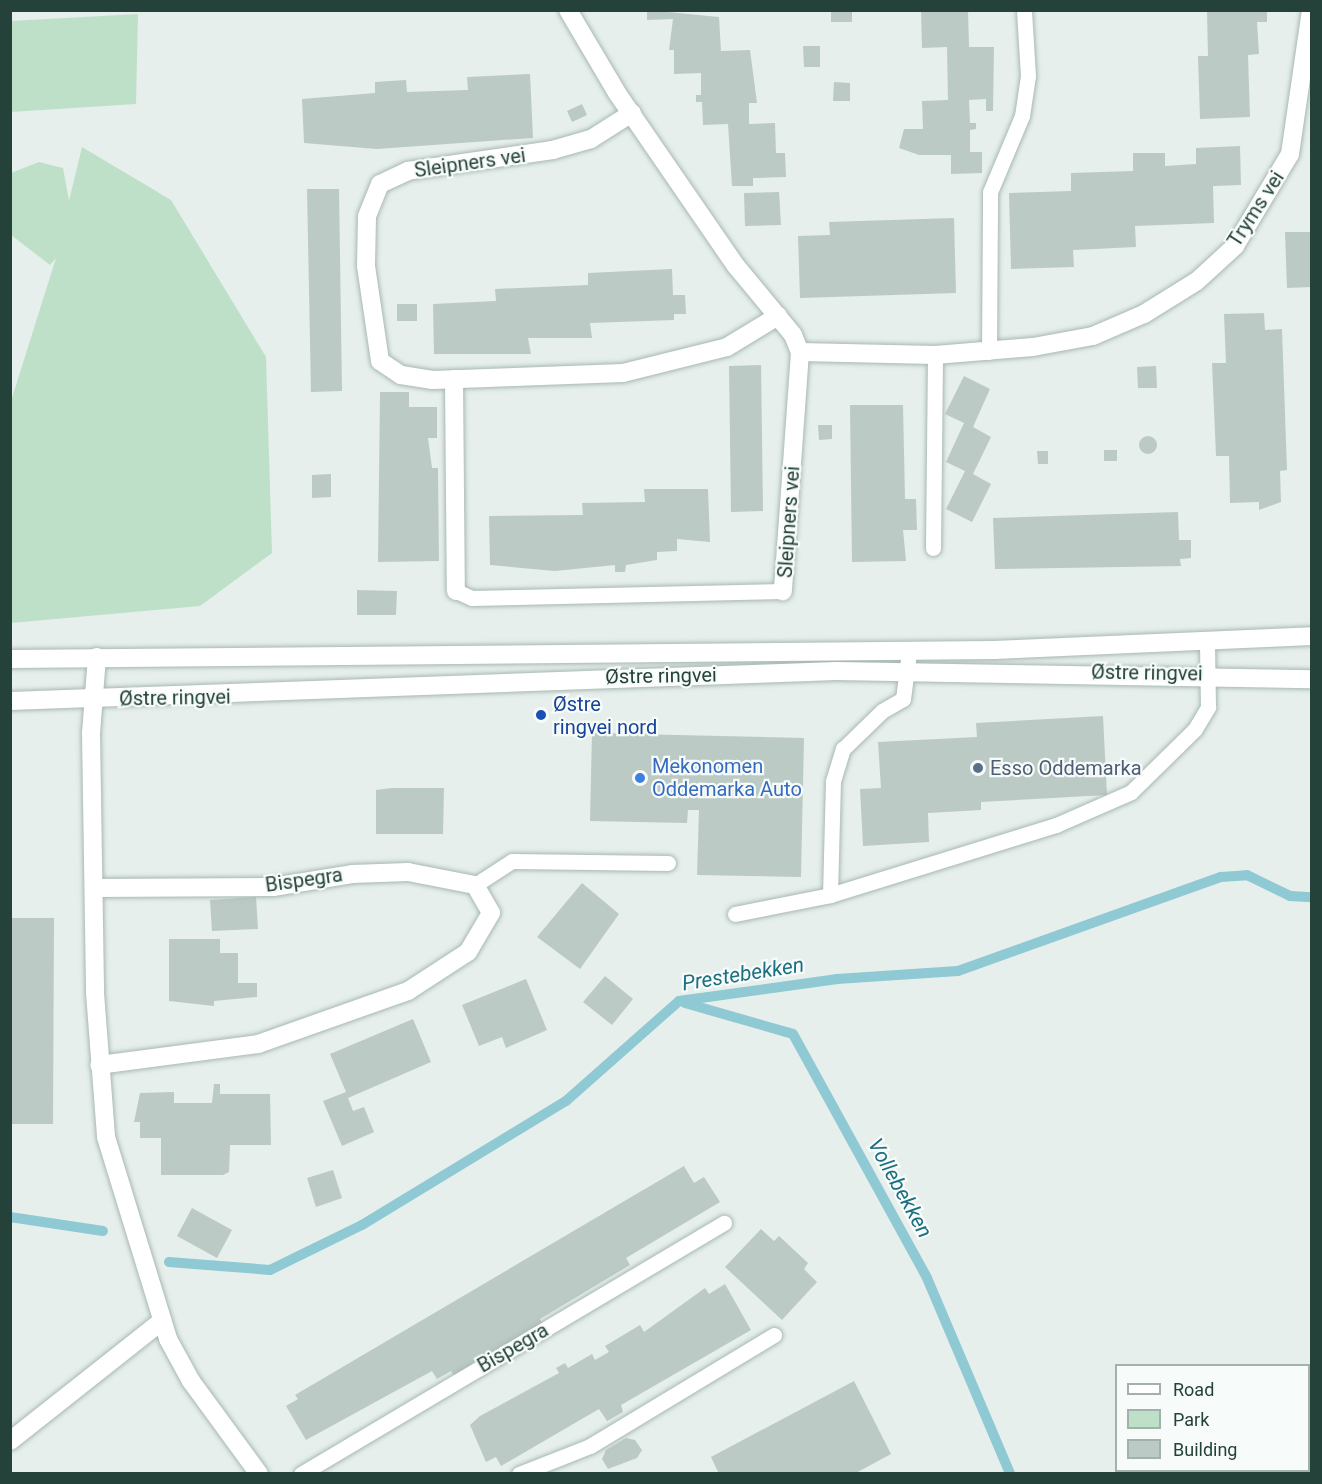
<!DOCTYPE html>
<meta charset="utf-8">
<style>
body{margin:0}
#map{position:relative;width:1322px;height:1484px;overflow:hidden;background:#e6efeb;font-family:Roboto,sans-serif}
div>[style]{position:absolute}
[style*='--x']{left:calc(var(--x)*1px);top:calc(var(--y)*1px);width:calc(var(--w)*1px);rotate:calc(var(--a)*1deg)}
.green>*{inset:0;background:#bfe0c8}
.stream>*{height:10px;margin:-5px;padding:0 5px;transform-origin:5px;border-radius:5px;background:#8ec9d4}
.building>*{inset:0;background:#bbcac4}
.round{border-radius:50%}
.roads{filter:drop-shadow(0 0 2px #a8b8b2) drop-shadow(0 0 2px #a8b8b2)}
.lane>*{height:15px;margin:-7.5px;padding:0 7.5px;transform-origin:7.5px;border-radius:7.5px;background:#fff}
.street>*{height:18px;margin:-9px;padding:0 9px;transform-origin:9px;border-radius:9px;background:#fff}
.secondary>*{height:18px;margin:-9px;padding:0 9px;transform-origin:9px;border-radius:9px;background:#fff}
.dots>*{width:16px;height:16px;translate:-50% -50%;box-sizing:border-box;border:3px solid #f7fbf9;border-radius:50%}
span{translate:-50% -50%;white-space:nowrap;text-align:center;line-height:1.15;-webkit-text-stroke:4.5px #f7fbf9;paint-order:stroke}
.street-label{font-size:20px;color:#24423a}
.transit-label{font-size:20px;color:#164399}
.left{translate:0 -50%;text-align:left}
.shop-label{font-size:20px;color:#366cbe}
.service-label{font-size:20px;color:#4e5e75}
.water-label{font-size:21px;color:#1c6f80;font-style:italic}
.frame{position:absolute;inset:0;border:12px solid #24423a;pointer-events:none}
.legend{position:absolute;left:1115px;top:1364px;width:195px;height:108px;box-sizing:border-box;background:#f7fbf9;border:2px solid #a3b1ad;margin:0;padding:8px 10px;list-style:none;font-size:18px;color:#24423a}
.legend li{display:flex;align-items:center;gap:12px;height:30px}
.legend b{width:30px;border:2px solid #a3b1ad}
</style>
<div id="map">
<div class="green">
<i style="clip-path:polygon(138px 14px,136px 104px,11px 112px,11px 21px)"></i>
<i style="clip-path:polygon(82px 147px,171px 200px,266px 357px,272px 553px,200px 606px,11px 623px,11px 401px,56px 258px,50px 265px,11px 235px,11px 173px,39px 162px,63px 168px,69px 201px)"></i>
</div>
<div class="stream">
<i style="--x:685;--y:1003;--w:112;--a:16"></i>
<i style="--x:793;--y:1034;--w:278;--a:61.2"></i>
<i style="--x:927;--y:1278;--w:213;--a:67"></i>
<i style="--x:10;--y:1217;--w:94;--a:8.6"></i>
<i style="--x:169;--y:1262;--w:101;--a:4.5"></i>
<i style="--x:270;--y:1270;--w:102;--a:-26.1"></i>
<i style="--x:362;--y:1225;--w:239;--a:-31.3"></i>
<i style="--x:566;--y:1101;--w:151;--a:-41.5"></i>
<i style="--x:679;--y:1001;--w:160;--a:-7.9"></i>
<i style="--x:837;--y:979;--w:121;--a:-3.8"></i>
<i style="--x:958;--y:971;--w:279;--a:-19.7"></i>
<i style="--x:1221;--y:877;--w:26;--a:-4"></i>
<i style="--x:1247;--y:875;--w:48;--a:26"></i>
<i style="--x:1290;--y:896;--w:22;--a:3"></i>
</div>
<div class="building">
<i style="clip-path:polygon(647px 10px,719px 17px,721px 51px,750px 50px,757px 103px,749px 103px,749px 124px,775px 123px,776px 153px,785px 153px,786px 177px,753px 178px,753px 186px,732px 186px,728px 124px,703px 125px,702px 102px,696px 102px,696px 95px,701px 95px,701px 73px,674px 74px,674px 50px,669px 50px,673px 19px,647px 20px)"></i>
<i style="clip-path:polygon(831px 10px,852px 10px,852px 22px,831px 22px)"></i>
<i style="clip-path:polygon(921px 10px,968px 10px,969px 47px,994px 47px,993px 111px,986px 111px,986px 99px,969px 100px,970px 123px,976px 123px,976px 129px,970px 130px,970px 152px,982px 152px,982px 173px,951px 174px,951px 155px,919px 155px,899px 148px,904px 129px,923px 129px,922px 101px,948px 100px,947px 47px,922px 48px)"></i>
<i style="clip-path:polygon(1207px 10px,1267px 10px,1267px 22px,1257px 22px,1259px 54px,1248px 55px,1250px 117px,1200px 119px,1198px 56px,1208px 56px)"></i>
<i style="clip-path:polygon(803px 46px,820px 46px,820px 67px,804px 67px)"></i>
<i style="clip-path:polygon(530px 74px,533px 138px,377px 149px,304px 143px,302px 99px,375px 93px,375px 82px,406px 80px,407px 92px,468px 90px,467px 77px)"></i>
<i style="clip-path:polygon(834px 82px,850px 83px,850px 101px,833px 101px)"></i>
<i style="clip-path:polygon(582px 104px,587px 115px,572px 122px,567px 111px)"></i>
<i style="clip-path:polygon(1240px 146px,1241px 185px,1213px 186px,1214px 223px,1135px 226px,1136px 247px,1073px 250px,1074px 267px,1011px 269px,1009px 193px,1071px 191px,1071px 173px,1133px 171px,1133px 153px,1165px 153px,1165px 166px,1196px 164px,1196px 148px)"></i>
<i style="clip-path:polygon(307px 189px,339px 189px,342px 391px,311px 392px)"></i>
<i style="clip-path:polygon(779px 192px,781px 225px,745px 226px,744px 193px)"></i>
<i style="clip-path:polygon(954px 218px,956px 293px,800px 298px,798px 236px,830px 235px,829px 222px)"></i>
<i style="clip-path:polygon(1285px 232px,1312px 232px,1312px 287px,1287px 288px)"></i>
<i style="clip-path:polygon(672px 269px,673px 295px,685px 295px,686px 314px,674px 314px,674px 320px,590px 323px,592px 338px,528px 338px,531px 354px,434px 354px,433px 304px,496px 301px,495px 289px,588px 285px,588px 273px)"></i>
<i style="clip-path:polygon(397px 304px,417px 304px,417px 321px,397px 321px)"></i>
<i style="clip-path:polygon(1264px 313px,1265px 330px,1282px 329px,1287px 470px,1280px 471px,1281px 502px,1259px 510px,1259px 502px,1230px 503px,1229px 456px,1216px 456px,1212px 363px,1226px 363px,1224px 314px)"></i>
<i style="clip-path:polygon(761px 365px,763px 511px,731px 512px,729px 366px)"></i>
<i style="clip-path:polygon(1156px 366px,1157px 388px,1138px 388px,1137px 367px)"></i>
<i style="clip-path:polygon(964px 376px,990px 389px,973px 427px,991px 437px,973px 474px,991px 484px,972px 522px,946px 509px,965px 471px,946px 462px,964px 423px,945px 414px)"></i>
<i style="clip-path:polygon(380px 392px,409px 392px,409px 407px,437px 407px,437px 438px,428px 438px,432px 468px,438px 468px,439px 561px,378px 562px)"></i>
<i style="clip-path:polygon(850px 405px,903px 405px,905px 499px,916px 499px,917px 530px,903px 530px,906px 561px,852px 562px)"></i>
<i style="clip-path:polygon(818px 425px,832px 425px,832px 439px,819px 440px)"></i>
<i class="round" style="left:1139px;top:436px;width:18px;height:18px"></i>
<i style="clip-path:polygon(1104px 450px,1117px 450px,1117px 461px,1104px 461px)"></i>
<i style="clip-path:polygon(1037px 451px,1048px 451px,1048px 464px,1038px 464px)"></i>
<i style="clip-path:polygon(331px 474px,331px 497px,312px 498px,312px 475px)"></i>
<i style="clip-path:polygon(644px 489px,708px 489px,710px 542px,677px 539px,677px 551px,657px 552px,657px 560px,626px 565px,625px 572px,615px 572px,615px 565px,555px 571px,490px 565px,489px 516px,583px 515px,582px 503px,645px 502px)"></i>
<i style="clip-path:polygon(1178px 512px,1179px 540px,1191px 540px,1191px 558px,1180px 559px,1181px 566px,995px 569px,993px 518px)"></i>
<i style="clip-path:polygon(357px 590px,397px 591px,396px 615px,357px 615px)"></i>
<i style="clip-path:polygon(1103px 716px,1107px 795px,981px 802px,981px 810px,928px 813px,929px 842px,863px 846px,860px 789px,881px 788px,878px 742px,977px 737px,976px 723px)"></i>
<i style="clip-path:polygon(592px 733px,804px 738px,801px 877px,697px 875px,699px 810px,688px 810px,687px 823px,590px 821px)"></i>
<i style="clip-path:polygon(392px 788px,444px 788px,443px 834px,376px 834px,376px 790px)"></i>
<i style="clip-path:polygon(582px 883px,619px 914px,580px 969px,537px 937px)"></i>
<i style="clip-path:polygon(256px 897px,258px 929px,212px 931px,210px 900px)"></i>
<i style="clip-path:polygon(10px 918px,54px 918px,53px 1124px,10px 1124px)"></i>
<i style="clip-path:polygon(169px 939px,220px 939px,220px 953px,238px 953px,238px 983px,257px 983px,257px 997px,214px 1001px,214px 1006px,169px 1001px)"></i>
<i style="clip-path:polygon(605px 976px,633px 999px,612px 1025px,583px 1002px)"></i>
<i style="clip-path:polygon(526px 979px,547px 1030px,506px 1048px,502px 1037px,479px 1046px,462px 1005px)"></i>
<i style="clip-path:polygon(413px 1019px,431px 1062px,348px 1098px,353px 1111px,364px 1107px,374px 1132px,342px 1146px,323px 1101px,346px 1092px,330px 1054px)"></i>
<i style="clip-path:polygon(214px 1084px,220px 1084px,220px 1094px,270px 1094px,271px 1145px,230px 1145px,229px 1172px,223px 1175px,161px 1175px,161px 1138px,140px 1138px,140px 1122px,134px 1122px,140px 1093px,174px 1092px,174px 1103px,212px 1103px)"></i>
<i style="clip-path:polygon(684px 1166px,694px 1183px,704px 1177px,720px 1202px,626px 1258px,630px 1265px,540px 1319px,544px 1326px,456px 1379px,451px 1371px,437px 1379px,432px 1371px,306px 1440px,286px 1406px,298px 1399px,295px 1395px)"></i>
<i style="clip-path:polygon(333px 1170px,342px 1198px,316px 1207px,307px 1178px)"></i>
<i style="clip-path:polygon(192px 1208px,232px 1230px,217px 1258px,177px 1236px)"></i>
<i style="clip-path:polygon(761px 1229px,774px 1241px,779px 1236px,808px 1263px,804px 1269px,817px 1282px,782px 1320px,725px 1267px)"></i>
<i style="clip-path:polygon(725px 1284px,751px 1330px,621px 1405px,623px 1412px,607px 1421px,599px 1409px,501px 1466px,496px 1457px,486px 1462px,470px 1425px,480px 1416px,559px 1373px,556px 1368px,565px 1363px,568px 1368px,592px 1354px,595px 1360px,609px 1352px,605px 1346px,640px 1325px,644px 1332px,705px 1288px,709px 1294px)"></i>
<i style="clip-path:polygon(854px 1381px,891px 1454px,854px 1474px,719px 1474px,711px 1457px)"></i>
<i style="clip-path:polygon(626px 1438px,635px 1440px,642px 1450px,637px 1458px,608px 1469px,602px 1459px,606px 1450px)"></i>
</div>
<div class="roads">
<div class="lane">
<i style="--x:989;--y:352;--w:160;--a:-89.6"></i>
<i style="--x:990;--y:192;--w:82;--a:-67.2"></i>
<i style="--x:1022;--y:116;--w:40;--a:-81.5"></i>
<i style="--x:1028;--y:76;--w:66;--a:-93.5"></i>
<i style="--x:933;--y:548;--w:193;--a:-89.4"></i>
<i style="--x:456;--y:591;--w:17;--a:24"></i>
<i style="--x:472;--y:598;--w:311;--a:-1.3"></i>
<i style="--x:475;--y:885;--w:44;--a:-33"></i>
<i style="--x:512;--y:861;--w:156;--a:0.7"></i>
<i style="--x:830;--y:895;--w:114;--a:-88.5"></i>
<i style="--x:833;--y:781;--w:34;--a:-73"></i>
<i style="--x:843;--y:749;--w:54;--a:-44.3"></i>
<i style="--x:882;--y:711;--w:24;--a:-30"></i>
<i style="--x:903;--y:699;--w:47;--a:-82.7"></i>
<i style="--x:735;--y:914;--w:97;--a:-11.3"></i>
<i style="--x:830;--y:895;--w:237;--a:-17.2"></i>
<i style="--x:1056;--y:825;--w:82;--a:-23.7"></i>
<i style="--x:1131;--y:792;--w:90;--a:-44.5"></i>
<i style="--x:1195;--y:729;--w:26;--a:-59"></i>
<i style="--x:1208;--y:707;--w:64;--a:-90.9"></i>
<i style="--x:301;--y:1474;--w:492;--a:-30.7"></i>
<i style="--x:519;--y:1474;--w:76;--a:-21.5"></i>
<i style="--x:590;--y:1446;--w:215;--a:-31.1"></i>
</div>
<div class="street">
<i style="--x:568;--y:10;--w:96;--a:59.4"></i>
<i style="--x:617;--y:93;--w:210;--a:55.5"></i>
<i style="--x:736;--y:266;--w:89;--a:50.4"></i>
<i style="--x:793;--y:335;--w:18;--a:68"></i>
<i style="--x:800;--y:352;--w:240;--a:94.1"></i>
<i style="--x:632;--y:113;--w:49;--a:147.6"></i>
<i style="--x:591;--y:139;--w:40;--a:164"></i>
<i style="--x:553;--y:150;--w:147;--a:171.8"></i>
<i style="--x:408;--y:171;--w:31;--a:155"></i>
<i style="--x:380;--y:184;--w:35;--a:112"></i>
<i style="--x:367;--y:217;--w:49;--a:91.2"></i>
<i style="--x:366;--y:266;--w:96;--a:81.6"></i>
<i style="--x:380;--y:361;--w:25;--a:34"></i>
<i style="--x:401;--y:375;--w:32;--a:9"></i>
<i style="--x:433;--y:380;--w:190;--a:-2.1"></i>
<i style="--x:623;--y:373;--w:107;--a:-14"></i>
<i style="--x:727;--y:347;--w:60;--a:-31.3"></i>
<i style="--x:800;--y:352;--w:135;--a:1.3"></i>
<i style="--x:935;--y:355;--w:98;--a:-4.7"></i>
<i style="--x:1033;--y:347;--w:61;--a:-10.4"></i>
<i style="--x:1093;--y:336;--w:56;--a:-23.3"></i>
<i style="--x:1144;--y:314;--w:62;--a:-31.9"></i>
<i style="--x:1197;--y:281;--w:52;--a:-42.6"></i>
<i style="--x:1235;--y:246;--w:107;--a:-59.1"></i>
<i style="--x:1290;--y:154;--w:146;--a:-81.7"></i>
<i style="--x:454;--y:379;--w:212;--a:89.5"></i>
<i style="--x:97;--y:657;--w:76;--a:94.5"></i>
<i style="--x:91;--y:733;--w:260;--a:89.1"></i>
<i style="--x:95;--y:993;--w:144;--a:85.6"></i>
<i style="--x:106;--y:1137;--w:211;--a:72.9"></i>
<i style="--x:168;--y:1339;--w:48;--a:61.3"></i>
<i style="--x:191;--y:1381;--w:115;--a:53.8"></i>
<i style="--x:95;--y:888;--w:178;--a:-0.3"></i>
<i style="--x:273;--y:887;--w:80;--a:-9.3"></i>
<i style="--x:352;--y:874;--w:56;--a:-2"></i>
<i style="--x:408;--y:872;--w:68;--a:11"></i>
<i style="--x:475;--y:885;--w:32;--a:60"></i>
<i style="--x:491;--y:913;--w:45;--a:120.5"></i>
<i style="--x:468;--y:952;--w:72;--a:147"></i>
<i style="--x:408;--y:991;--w:159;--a:160.5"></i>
<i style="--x:258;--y:1044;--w:160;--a:172.5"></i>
<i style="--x:10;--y:1441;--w:194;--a:-38.3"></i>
</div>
<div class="secondary">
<i style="--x:10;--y:659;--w:984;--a:-0.52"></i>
<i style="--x:994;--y:650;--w:318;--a:-2.5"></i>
<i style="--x:10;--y:701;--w:827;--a:-2.08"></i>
<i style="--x:836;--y:671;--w:476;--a:1"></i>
</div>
</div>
<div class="dots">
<i style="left:541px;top:715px;background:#1a4fb4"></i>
<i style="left:978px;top:768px;background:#5c6f8a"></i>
<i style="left:640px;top:778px;background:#3f7fe0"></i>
</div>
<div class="street-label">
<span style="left:470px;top:163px;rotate:-8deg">Sleipners vei</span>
<span style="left:1256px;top:209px;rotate:-57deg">Tryms vei</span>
<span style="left:789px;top:522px;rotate:-86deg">Sleipners vei</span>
<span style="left:1147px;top:673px;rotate:1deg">Østre ringvei</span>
<span style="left:661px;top:676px;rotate:-1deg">Østre ringvei</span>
<span style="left:175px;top:698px;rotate:-1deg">Østre ringvei</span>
<span style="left:304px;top:880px;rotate:-8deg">Bispegra</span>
<span style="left:513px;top:1348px;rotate:-30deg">Bispegra</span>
</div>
<div class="transit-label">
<span class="left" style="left:553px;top:716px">Østre<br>ringvei nord</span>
</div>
<div class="shop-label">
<span class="left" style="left:652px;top:778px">Mekonomen<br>Oddemarka Auto</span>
</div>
<div class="service-label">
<span class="left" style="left:990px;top:768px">Esso Oddemarka</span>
</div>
<div class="water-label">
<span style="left:743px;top:974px;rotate:-9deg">Prestebekken</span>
<span style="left:900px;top:1188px;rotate:61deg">Vollebekken</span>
</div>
<div class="frame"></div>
<ul class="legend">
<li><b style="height:8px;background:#fff"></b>Road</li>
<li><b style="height:16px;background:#bfe0c8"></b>Park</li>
<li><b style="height:16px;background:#bbcac4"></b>Building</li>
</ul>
</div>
